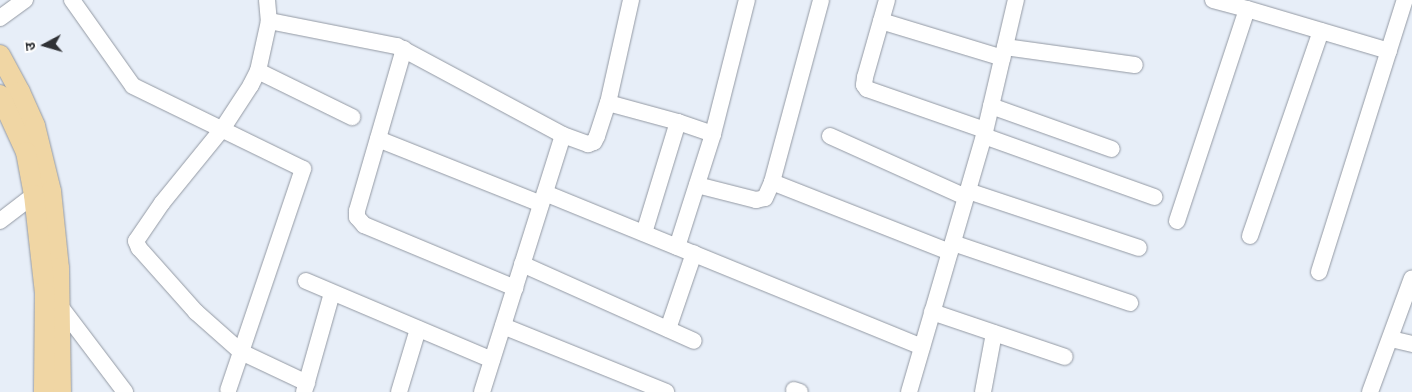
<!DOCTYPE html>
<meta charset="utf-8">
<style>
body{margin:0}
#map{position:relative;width:1412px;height:392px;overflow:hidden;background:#e7eef8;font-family:"Archivo Narrow","Noto Sans Devanagari",sans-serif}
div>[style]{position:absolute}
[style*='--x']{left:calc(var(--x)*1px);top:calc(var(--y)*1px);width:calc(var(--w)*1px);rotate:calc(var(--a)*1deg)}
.roads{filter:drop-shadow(0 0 1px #9399a3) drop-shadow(0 0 1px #9399a3)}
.minor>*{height:16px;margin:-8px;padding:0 8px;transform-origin:8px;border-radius:8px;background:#fff}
.major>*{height:20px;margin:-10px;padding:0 10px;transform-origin:10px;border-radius:10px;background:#f0d6a4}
span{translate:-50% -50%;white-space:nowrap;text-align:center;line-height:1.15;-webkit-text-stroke:4px #fff;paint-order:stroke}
.north{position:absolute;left:20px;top:20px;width:50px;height:50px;-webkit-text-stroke:4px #fff;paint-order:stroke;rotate:264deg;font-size:14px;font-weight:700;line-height:20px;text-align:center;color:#2f3135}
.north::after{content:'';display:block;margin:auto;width:18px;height:22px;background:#2f3135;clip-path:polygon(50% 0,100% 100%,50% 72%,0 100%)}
</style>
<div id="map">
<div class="roads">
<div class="minor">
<i style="--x:72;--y:0;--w:105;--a:54.7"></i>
<i style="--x:133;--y:86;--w:189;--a:26"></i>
<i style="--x:303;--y:169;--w:233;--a:108.7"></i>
<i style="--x:267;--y:0;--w:21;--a:85"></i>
<i style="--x:269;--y:21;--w:51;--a:102.4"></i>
<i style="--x:258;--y:71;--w:16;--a:117"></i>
<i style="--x:251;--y:85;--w:51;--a:123.1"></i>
<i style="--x:223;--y:128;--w:97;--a:129.1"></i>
<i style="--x:162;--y:203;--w:46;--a:124.4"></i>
<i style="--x:136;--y:241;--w:8;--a:67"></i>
<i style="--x:139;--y:248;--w:86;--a:48.3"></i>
<i style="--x:196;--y:312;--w:60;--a:41.6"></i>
<i style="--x:241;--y:352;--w:73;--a:25.2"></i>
<i style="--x:887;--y:0;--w:80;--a:105.9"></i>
<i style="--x:865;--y:77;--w:8;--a:97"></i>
<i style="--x:864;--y:85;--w:5;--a:53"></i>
<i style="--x:867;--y:89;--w:125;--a:19.2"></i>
<i style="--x:1213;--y:0;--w:35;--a:15"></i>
<i style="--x:0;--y:18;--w:31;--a:-36"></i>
<i style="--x:269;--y:21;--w:130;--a:11.1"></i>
<i style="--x:397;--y:46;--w:188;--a:28.2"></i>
<i style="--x:881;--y:21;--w:127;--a:16.9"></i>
<i style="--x:1005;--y:47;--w:131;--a:7.9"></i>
<i style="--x:404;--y:49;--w:169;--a:106.2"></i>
<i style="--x:357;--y:211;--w:6;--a:90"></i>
<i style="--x:357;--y:217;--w:11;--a:49"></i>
<i style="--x:364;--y:225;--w:164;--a:22.6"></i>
<i style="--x:258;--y:71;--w:105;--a:26.1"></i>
<i style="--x:608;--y:103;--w:73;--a:15.2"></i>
<i style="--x:678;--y:122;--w:37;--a:19"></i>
<i style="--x:991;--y:106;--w:128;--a:19.6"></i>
<i style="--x:830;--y:136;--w:149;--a:24.2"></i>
<i style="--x:984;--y:136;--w:181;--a:19.7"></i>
<i style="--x:378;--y:139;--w:175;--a:21.7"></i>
<i style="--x:772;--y:182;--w:191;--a:21.5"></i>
<i style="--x:697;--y:185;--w:61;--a:14.3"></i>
<i style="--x:756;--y:200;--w:9;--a:-13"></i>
<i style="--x:765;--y:198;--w:17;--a:-66"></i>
<i style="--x:772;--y:182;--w:188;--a:-74.9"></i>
<i style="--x:968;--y:191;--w:180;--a:18.4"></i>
<i style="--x:545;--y:193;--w:407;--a:22.2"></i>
<i style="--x:0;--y:221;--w:43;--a:-37.4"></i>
<i style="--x:1177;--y:221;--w:223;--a:-71.7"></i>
<i style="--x:1247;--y:9;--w:148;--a:16.5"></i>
<i style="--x:644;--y:233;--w:116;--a:-73"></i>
<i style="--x:1250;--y:236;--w:217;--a:-70.9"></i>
<i style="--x:953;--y:243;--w:187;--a:18.7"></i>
<i style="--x:677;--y:247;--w:119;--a:-72.3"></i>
<i style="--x:713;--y:134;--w:138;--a:-75.8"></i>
<i style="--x:522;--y:264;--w:188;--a:24.1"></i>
<i style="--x:1319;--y:272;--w:285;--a:-72.5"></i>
<i style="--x:306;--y:281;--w:202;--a:23"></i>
<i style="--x:60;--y:306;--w:108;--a:52.9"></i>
<i style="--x:932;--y:312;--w:140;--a:18.7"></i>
<i style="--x:503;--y:326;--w:176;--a:22"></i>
<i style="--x:668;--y:329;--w:80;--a:-71.1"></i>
<i style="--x:1391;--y:339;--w:22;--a:13"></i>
<i style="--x:794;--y:390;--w:6;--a:18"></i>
<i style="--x:304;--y:392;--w:103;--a:-74.2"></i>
<i style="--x:399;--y:392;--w:66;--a:-73.2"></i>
<i style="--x:482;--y:392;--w:269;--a:-72.5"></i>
<i style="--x:563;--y:135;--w:27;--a:20"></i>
<i style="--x:588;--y:144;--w:6;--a:-18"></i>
<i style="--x:594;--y:142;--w:7;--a:-63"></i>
<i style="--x:597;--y:136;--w:35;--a:-72"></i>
<i style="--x:608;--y:103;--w:106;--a:-77.4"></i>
<i style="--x:909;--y:392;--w:267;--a:-73.7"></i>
<i style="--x:984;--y:136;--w:140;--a:-76.8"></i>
<i style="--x:983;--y:392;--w:60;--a:-79.4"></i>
<i style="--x:1370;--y:392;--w:121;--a:-69.8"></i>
</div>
<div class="major">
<i style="--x:0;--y:55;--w:42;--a:61.6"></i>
<i style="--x:20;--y:92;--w:37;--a:66"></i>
<i style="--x:35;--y:126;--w:67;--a:76.2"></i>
<i style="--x:51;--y:191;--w:77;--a:84.1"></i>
<i style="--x:59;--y:268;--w:124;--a:89.1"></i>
<i style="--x:0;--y:95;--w:63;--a:65.5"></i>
<i style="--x:26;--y:152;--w:44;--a:79.5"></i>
<i style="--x:34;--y:195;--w:99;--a:83.6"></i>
<i style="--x:45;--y:293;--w:99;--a:90.6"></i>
</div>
</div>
<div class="north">उ</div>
</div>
